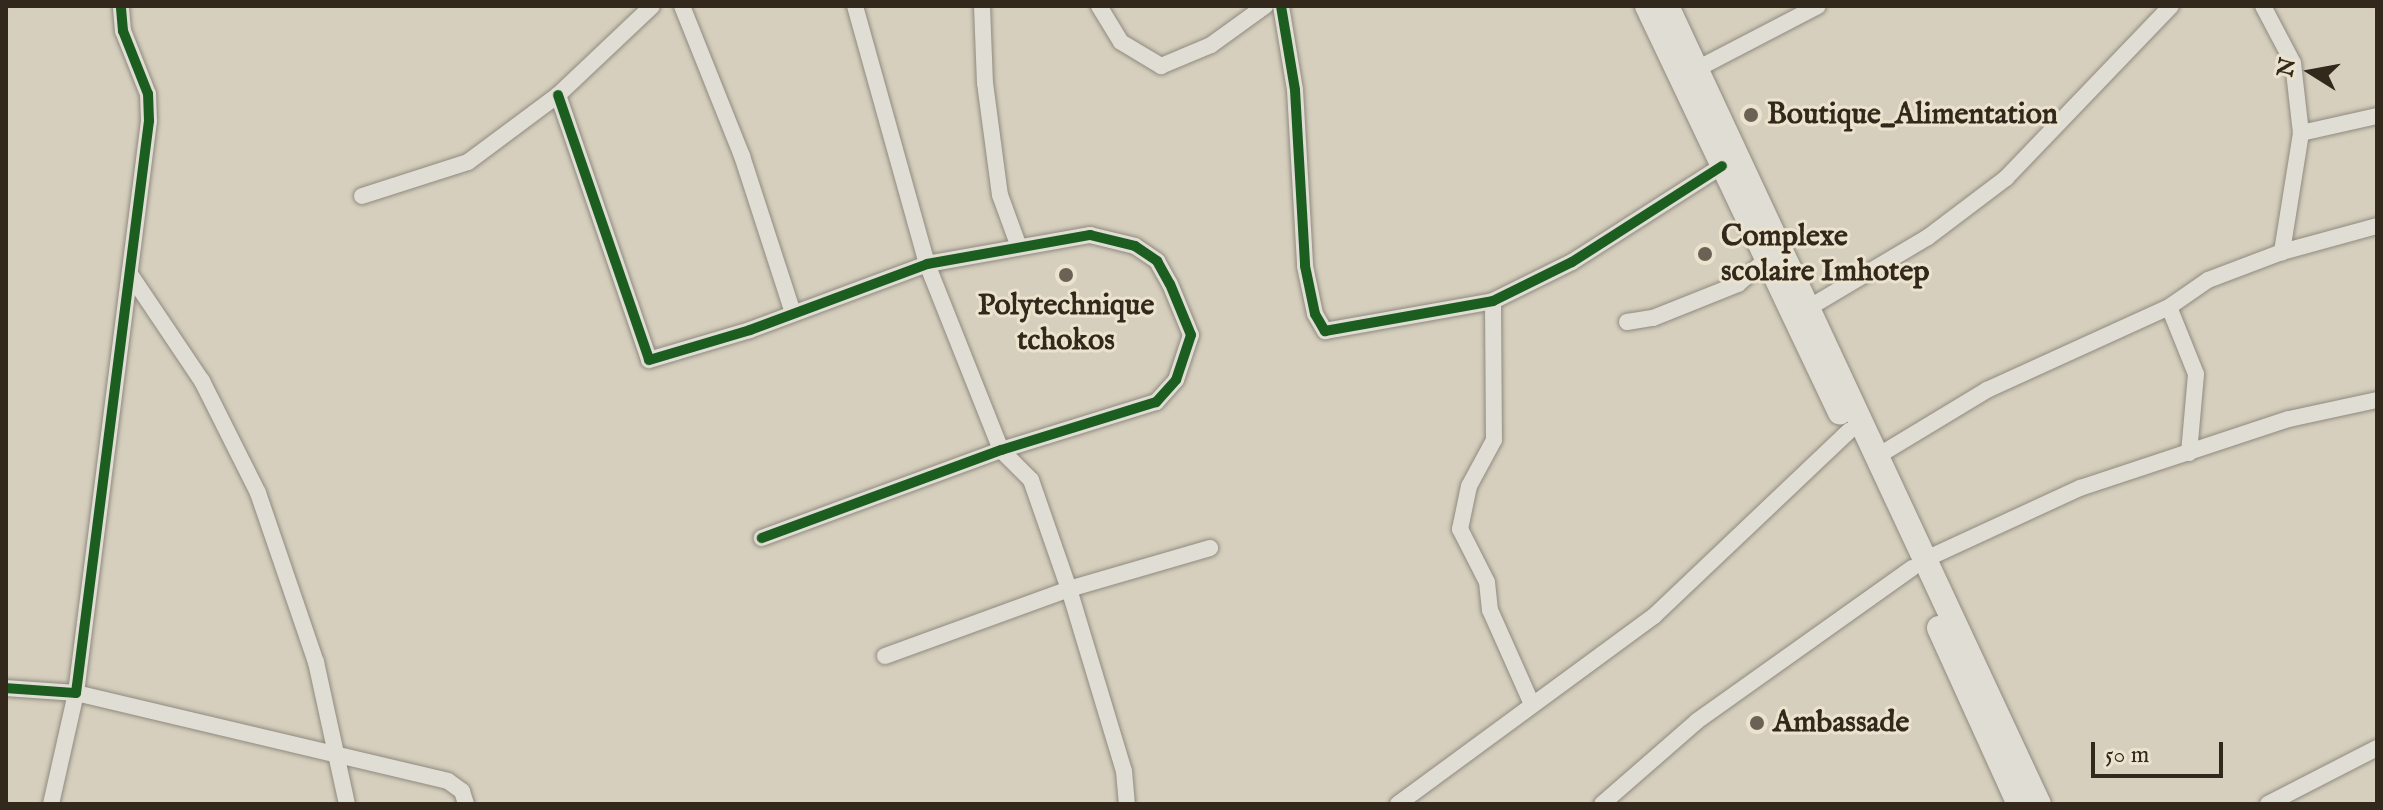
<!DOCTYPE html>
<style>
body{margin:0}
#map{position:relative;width:2383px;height:810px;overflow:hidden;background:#d6cfbe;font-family:"IM FELL English",serif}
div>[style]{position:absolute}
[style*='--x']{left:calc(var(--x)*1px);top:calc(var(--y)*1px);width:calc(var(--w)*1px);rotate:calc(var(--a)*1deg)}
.roads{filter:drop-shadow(0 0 2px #8f8a7f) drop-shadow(0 0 2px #8f8a7f)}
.street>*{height:16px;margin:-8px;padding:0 8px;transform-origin:8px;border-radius:8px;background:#e0ddd4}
.secondary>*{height:24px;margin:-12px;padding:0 12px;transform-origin:12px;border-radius:12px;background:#e0ddd4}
.cycleway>*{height:10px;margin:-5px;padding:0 5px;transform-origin:5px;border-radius:5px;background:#1b5e20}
.dots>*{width:22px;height:22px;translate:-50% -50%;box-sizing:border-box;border:4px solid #ece3ce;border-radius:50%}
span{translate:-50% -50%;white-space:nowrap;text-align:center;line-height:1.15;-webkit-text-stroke:6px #ece3ce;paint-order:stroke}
.poi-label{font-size:30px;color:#32281c;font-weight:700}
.left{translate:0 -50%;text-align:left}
.frame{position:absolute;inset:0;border:8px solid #32281c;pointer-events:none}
.north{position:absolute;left:2271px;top:32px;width:80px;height:80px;-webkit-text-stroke:6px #ece3ce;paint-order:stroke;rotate:281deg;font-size:22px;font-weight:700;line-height:32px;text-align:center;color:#32281c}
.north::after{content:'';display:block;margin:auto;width:28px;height:36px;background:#32281c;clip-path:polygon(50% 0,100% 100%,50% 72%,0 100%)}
.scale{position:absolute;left:2091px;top:742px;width:132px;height:36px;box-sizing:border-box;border:4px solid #32281c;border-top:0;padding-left:10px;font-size:24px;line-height:28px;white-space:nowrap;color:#32281c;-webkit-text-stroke:6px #ece3ce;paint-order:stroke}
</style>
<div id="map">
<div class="roads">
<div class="street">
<i style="--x:682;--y:6;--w:162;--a:68.2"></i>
<i style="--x:742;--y:156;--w:165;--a:72"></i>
<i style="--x:855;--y:6;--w:268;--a:74.4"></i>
<i style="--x:927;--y:264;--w:200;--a:68.3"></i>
<i style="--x:1001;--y:450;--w:42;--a:45"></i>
<i style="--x:1031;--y:480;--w:115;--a:70.8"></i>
<i style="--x:1069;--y:589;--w:147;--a:-16.2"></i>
<i style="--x:982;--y:6;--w:77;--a:87.8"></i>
<i style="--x:985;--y:83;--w:113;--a:82.4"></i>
<i style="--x:1000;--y:195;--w:55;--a:69.9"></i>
<i style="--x:1099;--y:6;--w:42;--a:58.6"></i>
<i style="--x:1121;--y:42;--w:47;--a:31"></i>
<i style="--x:1161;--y:66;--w:54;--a:-22.8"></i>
<i style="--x:1211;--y:45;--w:67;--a:-35.8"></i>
<i style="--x:1281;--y:6;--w:85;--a:80.5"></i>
<i style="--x:1295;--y:90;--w:176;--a:86.7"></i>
<i style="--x:1305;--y:266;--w:49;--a:78.2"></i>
<i style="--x:1315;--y:314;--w:20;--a:60"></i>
<i style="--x:1325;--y:331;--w:171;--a:-10.1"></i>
<i style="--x:1493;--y:301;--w:88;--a:-26.3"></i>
<i style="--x:1572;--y:262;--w:178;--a:-32.6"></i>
<i style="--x:2263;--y:6;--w:64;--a:62.2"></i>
<i style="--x:2293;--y:63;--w:70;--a:83.5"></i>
<i style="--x:2301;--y:133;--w:121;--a:99.1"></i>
<i style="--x:1697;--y:69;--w:136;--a:-27.5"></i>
<i style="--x:558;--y:95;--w:280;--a:71"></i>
<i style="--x:649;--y:360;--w:105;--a:-16.5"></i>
<i style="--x:750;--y:330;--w:189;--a:-20.4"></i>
<i style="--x:927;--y:264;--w:166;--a:-10.1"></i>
<i style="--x:1090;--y:235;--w:46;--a:13.7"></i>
<i style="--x:1135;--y:246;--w:27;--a:34"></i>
<i style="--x:1157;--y:261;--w:26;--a:61"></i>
<i style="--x:1170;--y:284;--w:55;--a:67.6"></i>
<i style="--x:1191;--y:335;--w:47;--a:108.4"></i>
<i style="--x:1176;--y:380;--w:30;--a:132"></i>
<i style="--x:1156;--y:402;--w:162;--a:162.8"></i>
<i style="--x:1001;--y:450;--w:255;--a:159.8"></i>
<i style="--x:2301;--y:133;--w:78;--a:-12.6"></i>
<i style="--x:362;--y:196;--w:111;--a:-17.8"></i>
<i style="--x:468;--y:162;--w:112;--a:-36.7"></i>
<i style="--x:558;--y:95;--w:129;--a:-43.4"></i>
<i style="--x:130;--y:274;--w:129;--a:56.1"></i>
<i style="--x:202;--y:381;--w:125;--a:63.4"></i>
<i style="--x:258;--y:493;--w:179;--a:71.1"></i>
<i style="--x:316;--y:662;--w:145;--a:77.7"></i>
<i style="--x:1493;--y:301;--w:139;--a:89.6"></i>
<i style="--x:1494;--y:440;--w:52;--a:118.5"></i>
<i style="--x:1469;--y:486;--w:44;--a:101.8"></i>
<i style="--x:1460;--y:529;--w:59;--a:63"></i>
<i style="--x:1487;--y:582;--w:28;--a:84"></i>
<i style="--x:1490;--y:610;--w:101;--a:66"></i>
<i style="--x:1810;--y:307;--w:137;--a:-30.7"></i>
<i style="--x:1928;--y:237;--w:98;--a:-37.1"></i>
<i style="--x:2006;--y:178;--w:238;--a:-46.2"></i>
<i style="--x:1627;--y:322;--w:26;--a:-9"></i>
<i style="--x:1653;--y:318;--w:92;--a:-21.8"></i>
<i style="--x:1738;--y:284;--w:37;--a:-41"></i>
<i style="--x:2189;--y:453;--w:79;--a:-84.9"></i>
<i style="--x:2196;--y:374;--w:72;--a:-111.9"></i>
<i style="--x:2169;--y:307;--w:47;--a:-34.7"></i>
<i style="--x:2208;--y:280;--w:79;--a:-20.7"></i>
<i style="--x:2282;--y:252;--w:98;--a:-15.3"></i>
<i style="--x:1876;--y:457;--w:130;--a:-31.1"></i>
<i style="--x:1987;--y:390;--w:200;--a:-24.5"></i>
<i style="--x:1924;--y:560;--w:172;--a:-24.8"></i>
<i style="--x:2080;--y:488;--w:220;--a:-18.3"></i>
<i style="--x:2289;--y:419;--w:90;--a:-12.2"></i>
<i style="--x:885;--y:656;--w:196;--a:-20"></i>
<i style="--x:1069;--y:589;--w:190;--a:73.2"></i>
<i style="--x:1124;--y:771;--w:33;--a:85"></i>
<i style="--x:6;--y:688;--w:70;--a:4.1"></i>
<i style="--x:76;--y:693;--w:577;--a:-82.73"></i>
<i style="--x:149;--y:121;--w:27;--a:-92"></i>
<i style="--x:148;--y:94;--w:68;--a:-111.6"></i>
<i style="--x:123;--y:31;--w:25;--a:-95"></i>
<i style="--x:51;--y:804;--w:114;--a:-77.3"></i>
<i style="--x:76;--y:693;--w:382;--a:13.3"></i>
<i style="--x:448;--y:781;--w:17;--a:36"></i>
<i style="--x:462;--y:791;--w:14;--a:73"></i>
<i style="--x:1398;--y:804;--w:318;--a:-36.3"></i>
<i style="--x:1654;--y:616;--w:269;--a:-43.5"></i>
<i style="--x:1602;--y:804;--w:126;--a:-41.1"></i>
<i style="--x:1697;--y:721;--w:264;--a:-35.4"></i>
<i style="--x:2268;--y:804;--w:123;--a:-27.2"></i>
</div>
<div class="secondary">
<i style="--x:1647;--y:6;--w:450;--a:64.6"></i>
<i style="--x:1667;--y:6;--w:880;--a:65.01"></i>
<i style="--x:1939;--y:628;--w:193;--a:65.6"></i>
</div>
</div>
<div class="cycleway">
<i style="--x:1281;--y:6;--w:85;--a:80.5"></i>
<i style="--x:1295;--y:90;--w:176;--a:86.7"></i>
<i style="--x:1305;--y:266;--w:49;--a:78.2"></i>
<i style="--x:1315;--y:314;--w:20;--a:60"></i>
<i style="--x:1325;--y:331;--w:171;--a:-10.1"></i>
<i style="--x:1493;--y:301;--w:88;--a:-26.3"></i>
<i style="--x:1572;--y:262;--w:178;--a:-32.6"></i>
<i style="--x:558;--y:95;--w:280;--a:71"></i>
<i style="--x:649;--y:360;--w:105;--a:-16.5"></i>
<i style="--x:750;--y:330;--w:189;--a:-20.4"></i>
<i style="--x:927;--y:264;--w:166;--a:-10.1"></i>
<i style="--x:1090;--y:235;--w:46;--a:13.7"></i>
<i style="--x:1135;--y:246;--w:27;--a:34"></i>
<i style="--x:1157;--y:261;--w:26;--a:61"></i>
<i style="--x:1170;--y:284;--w:55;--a:67.6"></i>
<i style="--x:1191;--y:335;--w:47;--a:108.4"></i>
<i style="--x:1176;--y:380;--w:30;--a:132"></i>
<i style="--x:1156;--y:402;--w:162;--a:162.8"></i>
<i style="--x:1001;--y:450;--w:255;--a:159.8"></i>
<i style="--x:6;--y:688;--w:70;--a:4.1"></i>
<i style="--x:76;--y:693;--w:577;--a:-82.73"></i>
<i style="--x:149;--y:121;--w:27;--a:-92"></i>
<i style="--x:148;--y:94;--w:68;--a:-111.6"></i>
<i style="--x:123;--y:31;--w:25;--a:-95"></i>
</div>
<div class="dots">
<i style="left:1751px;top:115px;background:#6b6255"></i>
<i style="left:1705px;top:254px;background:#6b6255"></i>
<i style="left:1066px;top:275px;background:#6b6255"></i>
<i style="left:1757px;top:723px;background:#6b6255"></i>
</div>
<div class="poi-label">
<span class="left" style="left:1767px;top:115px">Boutique_Alimentation</span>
<span class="left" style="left:1721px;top:254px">Complexe<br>scolaire Imhotep</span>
<span style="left:1066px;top:323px">Polytechnique<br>tchokos</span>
<span class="left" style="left:1773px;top:723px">Ambassade</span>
</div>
<div class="frame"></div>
<div class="north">N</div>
<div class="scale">50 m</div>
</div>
